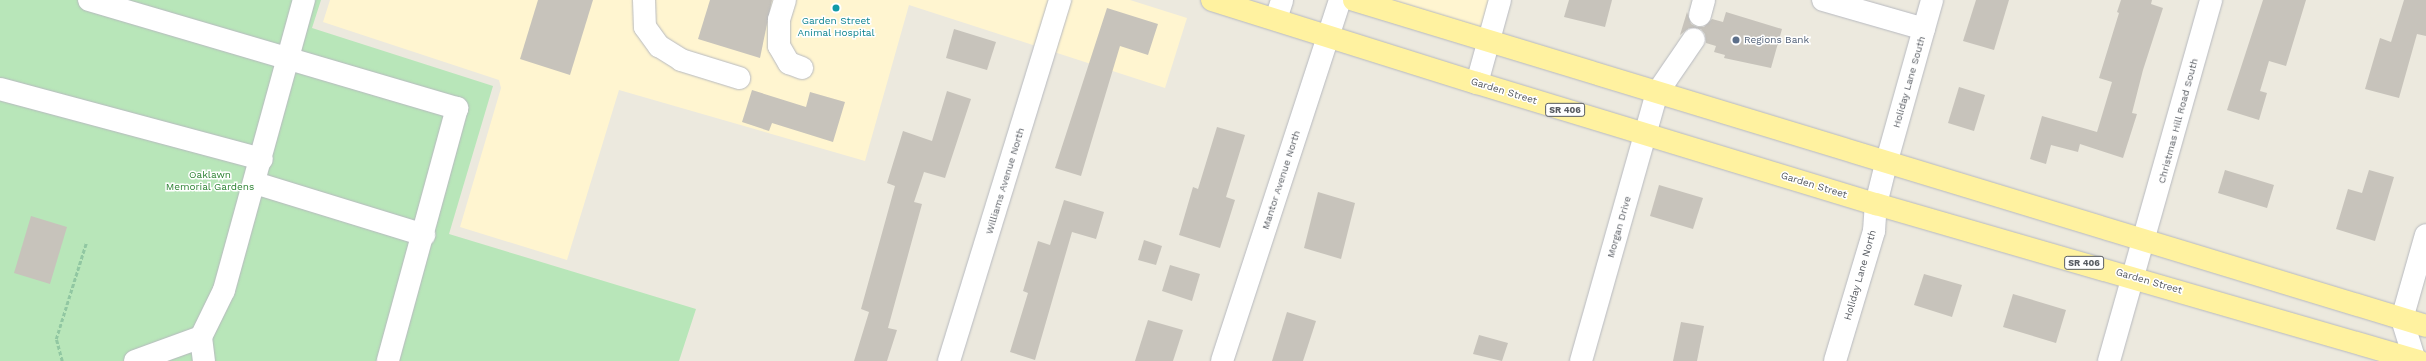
<!DOCTYPE html>
<style>
body{margin:0}
#map{position:relative;width:2426px;height:361px;overflow:hidden;background:#ece9de;font-family:"Work Sans",sans-serif}
div>[style]{position:absolute}
[style*='--x']{left:calc(var(--x)*1px);top:calc(var(--y)*1px);width:calc(var(--w)*1px);rotate:calc(var(--a)*1deg)}
.commercial>*{inset:0;background:#fff5d0}
.green>*{inset:0;background:#b8e6b9}
.building>*{inset:0;background:#c7c3bb}
.path>*{height:2.5px;margin-top:-1.25px;transform-origin:0;background:repeating-linear-gradient(90deg,#91c7a2 0 4px,transparent 0 6px)}
.roads{filter:drop-shadow(0 0 1px #b7b9bf) drop-shadow(0 0 1px #b7b9bf)}
.minor>*{height:22px;margin:-11px;padding:0 11px;transform-origin:11px;border-radius:11px;background:#fff}
.major>*{height:22px;margin:-11px;padding:0 11px;transform-origin:11px;border-radius:11px;background:#fff2a0}
.dots>*{width:11px;height:11px;translate:-50% -50%;box-sizing:border-box;border:2px solid #fff;border-radius:50%}
span{translate:-50% -50%;white-space:nowrap;text-align:center;line-height:1.15;-webkit-text-stroke:3px #fff;paint-order:stroke}
.shield-label span{padding:1px 3px;background:#fff;border:1px solid;border-radius:3px;-webkit-text-stroke-width:0}
.shield-label{font-size:9px;color:#575b61;font-weight:700}
.culture-label{font-size:10px;color:#0d838f}
.service-label{font-size:10px;color:#4e5e75}
.left{translate:0 -50%;text-align:left}
.street-label{font-size:10px;color:#575b61}
.park-label{font-size:10px;color:#2e8334}
</style>
<div id="map">
<div class="commercial">
<i style="clip-path:polygon(330px 0,1051px 0,1036px 46px,909px 5px,865px 161px,619px 90px,567px 260px,460px 227px,501px 88px,499px 80px,323px 22px)"></i>
<i style="clip-path:polygon(1070px 0,1130px 0,1187px 18px,1165px 88px,1054px 52px)"></i>
<i style="clip-path:polygon(1391px 0,1490px 0,1483px 28px)"></i>
</div>
<div class="green">
<i style="clip-path:polygon(0 0,321px 0,312px 28px,493px 86px,449px 234px,696px 309px,679px 361px,0 361px)"></i>
</div>
<div class="building">
<i style="clip-path:polygon(538px 0,593px 0,570px 75px,520px 59px)"></i>
<i style="clip-path:polygon(710px 0,772px 0,760px 58px,698px 39px)"></i>
<i style="clip-path:polygon(1569px 0,1612px 0,1605px 27px,1564px 17px)"></i>
<i style="clip-path:polygon(1976px 0,2009px 0,1994px 50px,1963px 41px)"></i>
<i style="clip-path:polygon(2121px 0,2152px 0,2151px 4px,2163px 8px,2143px 70px,2132px 113px,2137px 114px,2123px 158px,2080px 144px,2078px 152px,2051px 145px,2046px 164px,2030px 159px,2042px 116px,2097px 132px,2112px 82px,2099px 78px,2119px 13px,2117px 12px)"></i>
<i style="clip-path:polygon(2263px 0,2306px 0,2286px 66px,2269px 61px,2260px 91px,2267px 93px,2259px 120px,2227px 110px)"></i>
<i style="clip-path:polygon(2404px 0,2426px 0,2426px 36px,2417px 34px,2399px 98px,2365px 89px,2380px 38px,2391px 42px)"></i>
<i style="clip-path:polygon(1107px 8px,1158px 24px,1148px 55px,1120px 46px,1081px 176px,1055px 168px)"></i>
<i style="clip-path:polygon(1687px 12px,1691px 24px,1697px 27px,1704px 27px,1712px 19px,1723px 22px,1726px 12px,1782px 29px,1771px 68px,1724px 58px,1725px 55px,1714px 52px,1716px 46px,1706px 43px,1705px 34px,1701px 29px,1689px 28px,1680px 35px)"></i>
<i style="clip-path:polygon(954px 29px,996px 42px,987px 70px,946px 58px)"></i>
<i style="clip-path:polygon(1959px 87px,1985px 95px,1974px 131px,1948px 123px)"></i>
<i style="clip-path:polygon(752px 90px,806px 107px,810px 92px,845px 102px,833px 142px,772px 123px,769px 131px,742px 122px)"></i>
<i style="clip-path:polygon(947px 91px,971px 99px,945px 178px,924px 172px,914px 202px,922px 204px,888px 328px,897px 330px,887px 361px,854px 361px,869px 312px,861px 309px,895px 186px,887px 183px,903px 131px,932px 141px)"></i>
<i style="clip-path:polygon(1217px 127px,1245px 135px,1226px 197px,1235px 200px,1220px 248px,1179px 235px,1193px 187px,1198px 189px)"></i>
<i style="clip-path:polygon(2225px 170px,2274px 185px,2267px 208px,2218px 193px)"></i>
<i style="clip-path:polygon(2369px 170px,2394px 177px,2375px 241px,2336px 229px,2348px 189px,2362px 193px)"></i>
<i style="clip-path:polygon(1659px 185px,1703px 198px,1693px 229px,1650px 216px)"></i>
<i style="clip-path:polygon(1318px 192px,1355px 203px,1341px 259px,1304px 248px)"></i>
<i style="clip-path:polygon(1064px 200px,1104px 212px,1096px 239px,1072px 232px,1035px 360px,1010px 352px,1028px 293px,1023px 291px,1038px 241px,1050px 245px)"></i>
<i style="clip-path:polygon(31px 216px,67px 227px,50px 284px,14px 273px)"></i>
<i style="clip-path:polygon(1144px 240px,1162px 246px,1156px 265px,1138px 260px)"></i>
<i style="clip-path:polygon(1170px 265px,1200px 274px,1192px 301px,1162px 291px)"></i>
<i style="clip-path:polygon(1924px 274px,1962px 285px,1952px 317px,1914px 305px)"></i>
<i style="clip-path:polygon(2013px 294px,2066px 310px,2056px 343px,2003px 327px)"></i>
<i style="clip-path:polygon(1287px 312px,1316px 321px,1303px 361px,1272px 361px)"></i>
<i style="clip-path:polygon(1148px 320px,1183px 330px,1173px 361px,1135px 361px)"></i>
<i style="clip-path:polygon(1681px 322px,1704px 326px,1697px 361px,1673px 361px)"></i>
<i style="clip-path:polygon(1479px 335px,1508px 343px,1502px 361px,1473px 354px)"></i>
</div>
<div class="path">
<i style="--x:62;--y:361;--w:23;--a:-105"></i>
<i style="--x:56;--y:339;--w:101;--a:-72.6"></i>
</div>
<div class="roads">
<div class="minor">
<i style="--x:89;--y:0;--w:384;--a:16.4"></i>
<i style="--x:457;--y:108;--w:262;--a:105.3"></i>
<i style="--x:644;--y:0;--w:27;--a:88"></i>
<i style="--x:645;--y:27;--w:24;--a:54"></i>
<i style="--x:659;--y:46;--w:26;--a:32"></i>
<i style="--x:681;--y:60;--w:61;--a:17.2"></i>
<i style="--x:785;--y:0;--w:21;--a:107"></i>
<i style="--x:779;--y:20;--w:26;--a:90"></i>
<i style="--x:779;--y:46;--w:20;--a:60"></i>
<i style="--x:789;--y:63;--w:14;--a:21"></i>
<i style="--x:1823;--y:0;--w:105;--a:16"></i>
<i style="--x:1700;--y:15;--w:16;--a:-75"></i>
<i style="--x:1276;--y:19;--w:20;--a:-72"></i>
<i style="--x:1477;--y:83;--w:86;--a:-74.5"></i>
<i style="--x:0;--y:89;--w:271;--a:15"></i>
<i style="--x:255;--y:183;--w:177;--a:17.1"></i>
<i style="--x:201;--y:337;--w:24;--a:83"></i>
<i style="--x:135;--y:361;--w:70;--a:-20"></i>
<i style="--x:201;--y:337;--w:52;--a:-63.9"></i>
<i style="--x:224;--y:290;--w:301;--a:-74.6"></i>
<i style="--x:949;--y:361;--w:378;--a:-72.9"></i>
<i style="--x:1222;--y:361;--w:380;--a:-71.9"></i>
<i style="--x:1581;--y:361;--w:279;--a:-74.2"></i>
<i style="--x:1657;--y:93;--w:65;--a:-55.6"></i>
<i style="--x:1835;--y:361;--w:136;--a:-73.3"></i>
<i style="--x:1874;--y:231;--w:27;--a:-86"></i>
<i style="--x:1876;--y:204;--w:41;--a:-76"></i>
<i style="--x:1886;--y:164;--w:170;--a:-74.3"></i>
<i style="--x:2109;--y:361;--w:375;--a:-74.2"></i>
<i style="--x:2415;--y:361;--w:44;--a:-107.2"></i>
<i style="--x:2402;--y:319;--w:87;--a:-74.1"></i>
</div>
<div class="major">
<i style="--x:1212;--y:0;--w:278;--a:17.4"></i>
<i style="--x:1477;--y:83;--w:417;--a:16.9"></i>
<i style="--x:1876;--y:204;--w:565;--a:16.13"></i>
<i style="--x:1354;--y:0;--w:1120;--a:16.91"></i>
</div>
</div>
<div class="dots">
<i style="left:836px;top:8px;background:#0f9aa8"></i>
<i style="left:1736px;top:40px;background:#5c6f8a"></i>
</div>
<div class="shield-label">
<span style="left:1565px;top:110px">SR 406</span>
<span style="left:2084px;top:263px">SR 406</span>
</div>
<div class="culture-label">
<span style="left:836px;top:26px">Garden Street<br>Animal Hospital</span>
</div>
<div class="service-label">
<span class="left" style="left:1744px;top:40px">Regions Bank</span>
</div>
<div class="street-label">
<span style="left:1909px;top:82px;rotate:-74deg">Holiday Lane South</span>
<span style="left:1504px;top:91px;rotate:17deg">Garden Street</span>
<span style="left:2178px;top:121px;rotate:-75deg">Christmas Hill Road South</span>
<span style="left:1281px;top:180px;rotate:-72deg">Mantor Avenue North</span>
<span style="left:1005px;top:181px;rotate:-73deg">Williams Avenue North</span>
<span style="left:1814px;top:185px;rotate:17deg">Garden Street</span>
<span style="left:1619px;top:227px;rotate:-74deg">Morgan Drive</span>
<span style="left:1860px;top:275px;rotate:-74deg">Holiday Lane North</span>
<span style="left:2149px;top:281px;rotate:16deg">Garden Street</span>
</div>
<div class="park-label">
<span style="left:210px;top:180px">Oaklawn<br>Memorial Gardens</span>
</div>
</div>
